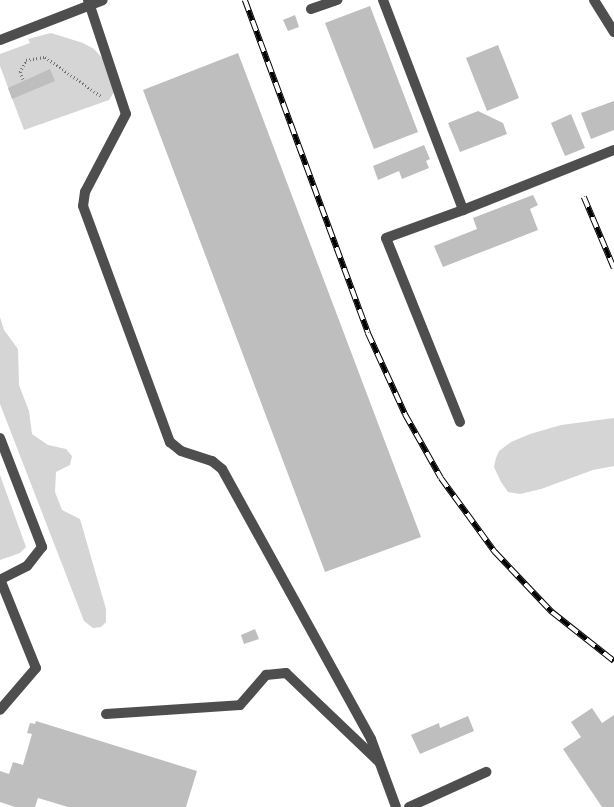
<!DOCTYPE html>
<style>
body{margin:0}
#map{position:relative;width:614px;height:807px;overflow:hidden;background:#fff;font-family:Montserrat,sans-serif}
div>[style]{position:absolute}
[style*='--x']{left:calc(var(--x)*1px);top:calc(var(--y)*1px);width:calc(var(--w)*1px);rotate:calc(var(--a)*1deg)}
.green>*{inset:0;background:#d5d5d5}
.building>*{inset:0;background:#bebebe}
.path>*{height:3px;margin-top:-1.5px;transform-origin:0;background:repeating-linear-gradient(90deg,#707070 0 1px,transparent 0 3.5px)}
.lane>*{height:10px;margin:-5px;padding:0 5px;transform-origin:5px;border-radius:5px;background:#4e4e4e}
.rail>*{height:5.5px;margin-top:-2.75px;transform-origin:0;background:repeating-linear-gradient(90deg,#fff 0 11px,#000 0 22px);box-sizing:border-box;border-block:1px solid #000}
span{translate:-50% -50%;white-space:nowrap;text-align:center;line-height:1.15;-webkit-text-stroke:4px #fff;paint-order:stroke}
</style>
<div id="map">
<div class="green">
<i style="clip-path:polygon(51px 33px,83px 43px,94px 49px,104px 60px,114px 92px,109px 100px,24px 130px,0 66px,0 54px,30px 43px,28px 39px)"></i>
<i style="clip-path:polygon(0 317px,4px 330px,18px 349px,19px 385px,29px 411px,32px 434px,48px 445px,66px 449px,72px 456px,70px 465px,56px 472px,55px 492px,62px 510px,80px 519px,106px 609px,106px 622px,101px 627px,93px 628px,84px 621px,0 404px)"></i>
<i style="clip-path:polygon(614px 418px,614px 466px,593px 470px,541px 489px,520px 494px,508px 492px,501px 482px,494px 467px,496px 458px,499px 451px,511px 442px,530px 434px,561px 425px)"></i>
<i style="clip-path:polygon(0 475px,26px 547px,20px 553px,0 560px)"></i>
</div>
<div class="building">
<i style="clip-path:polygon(370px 6px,418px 132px,374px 149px,325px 23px)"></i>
<i style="clip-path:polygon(295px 15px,299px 27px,288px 31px,283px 20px)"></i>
<i style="clip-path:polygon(498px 45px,519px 98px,487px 111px,466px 58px)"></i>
<i style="clip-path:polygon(238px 53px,421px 537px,325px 572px,143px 90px)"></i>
<i style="clip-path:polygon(50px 69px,55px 81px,12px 99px,8px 88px)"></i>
<i style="clip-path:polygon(614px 101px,614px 130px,591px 139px,581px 113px)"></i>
<i style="clip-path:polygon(478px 111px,503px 123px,507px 134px,460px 152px,448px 123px)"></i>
<i style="clip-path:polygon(571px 114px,585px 148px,565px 156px,551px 123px)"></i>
<i style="clip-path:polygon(424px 145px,430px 159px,426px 161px,429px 168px,402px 179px,399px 171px,378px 180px,373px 166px)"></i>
<i style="clip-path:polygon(533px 195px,538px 205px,530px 209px,538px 230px,443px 267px,434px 246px,477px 229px,473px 218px)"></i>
<i style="clip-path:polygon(255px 629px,259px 639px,244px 644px,241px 635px)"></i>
<i style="clip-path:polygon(592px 708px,602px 723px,614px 715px,614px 807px,602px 807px,563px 749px,581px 737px,571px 722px)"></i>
<i style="clip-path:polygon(468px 716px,474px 731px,420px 754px,411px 735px,439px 723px,440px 728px)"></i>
<i style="clip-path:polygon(36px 721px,197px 771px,186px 807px,68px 807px,38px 798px,35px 807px,15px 807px,0 802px,0 771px,9px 774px,13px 762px,23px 765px,32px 734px,27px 733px,30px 723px,35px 724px)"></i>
</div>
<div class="path">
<i style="--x:23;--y:79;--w:8;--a:-113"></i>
<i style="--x:20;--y:72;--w:13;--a:-63"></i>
<i style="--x:26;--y:60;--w:19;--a:-9"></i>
<i style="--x:45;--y:57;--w:68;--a:34.9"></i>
</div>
<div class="lane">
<i style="--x:88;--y:0;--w:120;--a:71.6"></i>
<i style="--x:126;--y:114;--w:88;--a:117.7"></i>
<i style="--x:85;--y:192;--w:14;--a:98"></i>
<i style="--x:83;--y:206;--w:252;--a:69.8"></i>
<i style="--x:170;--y:442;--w:14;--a:39"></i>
<i style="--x:181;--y:451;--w:33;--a:18"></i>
<i style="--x:212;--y:461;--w:13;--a:39"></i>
<i style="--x:222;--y:469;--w:308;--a:61.1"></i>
<i style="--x:371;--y:739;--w:72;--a:69.8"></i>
<i style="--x:383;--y:0;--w:225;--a:69.1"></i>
<i style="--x:463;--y:210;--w:162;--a:-21.7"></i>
<i style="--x:594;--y:0;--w:38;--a:58"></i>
<i style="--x:311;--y:9;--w:28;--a:-19"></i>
<i style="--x:0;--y:40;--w:110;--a:-21.2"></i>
<i style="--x:460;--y:422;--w:198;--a:-111.9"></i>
<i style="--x:386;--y:238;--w:82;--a:-20"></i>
<i style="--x:0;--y:438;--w:117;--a:68.9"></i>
<i style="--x:42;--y:547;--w:24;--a:128"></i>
<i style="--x:27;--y:566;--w:29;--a:153"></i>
<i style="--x:0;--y:579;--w:96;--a:68"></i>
<i style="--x:36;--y:668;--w:55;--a:130.6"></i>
<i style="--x:106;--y:714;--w:134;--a:-3.8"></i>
<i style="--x:240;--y:705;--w:40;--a:-49"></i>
<i style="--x:266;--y:675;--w:20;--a:-6"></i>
<i style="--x:286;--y:673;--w:129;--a:43.7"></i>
<i style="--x:409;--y:807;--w:85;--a:-24.4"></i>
</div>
<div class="rail">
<i style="--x:245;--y:0;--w:355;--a:69.7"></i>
<i style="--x:368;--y:333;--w:89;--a:65.4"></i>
<i style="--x:405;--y:414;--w:73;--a:60.6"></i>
<i style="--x:441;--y:478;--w:92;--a:53.9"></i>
<i style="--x:495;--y:552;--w:83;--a:46.5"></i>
<i style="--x:552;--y:612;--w:79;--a:38.3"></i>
<i style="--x:584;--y:197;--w:77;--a:67.1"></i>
</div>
</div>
